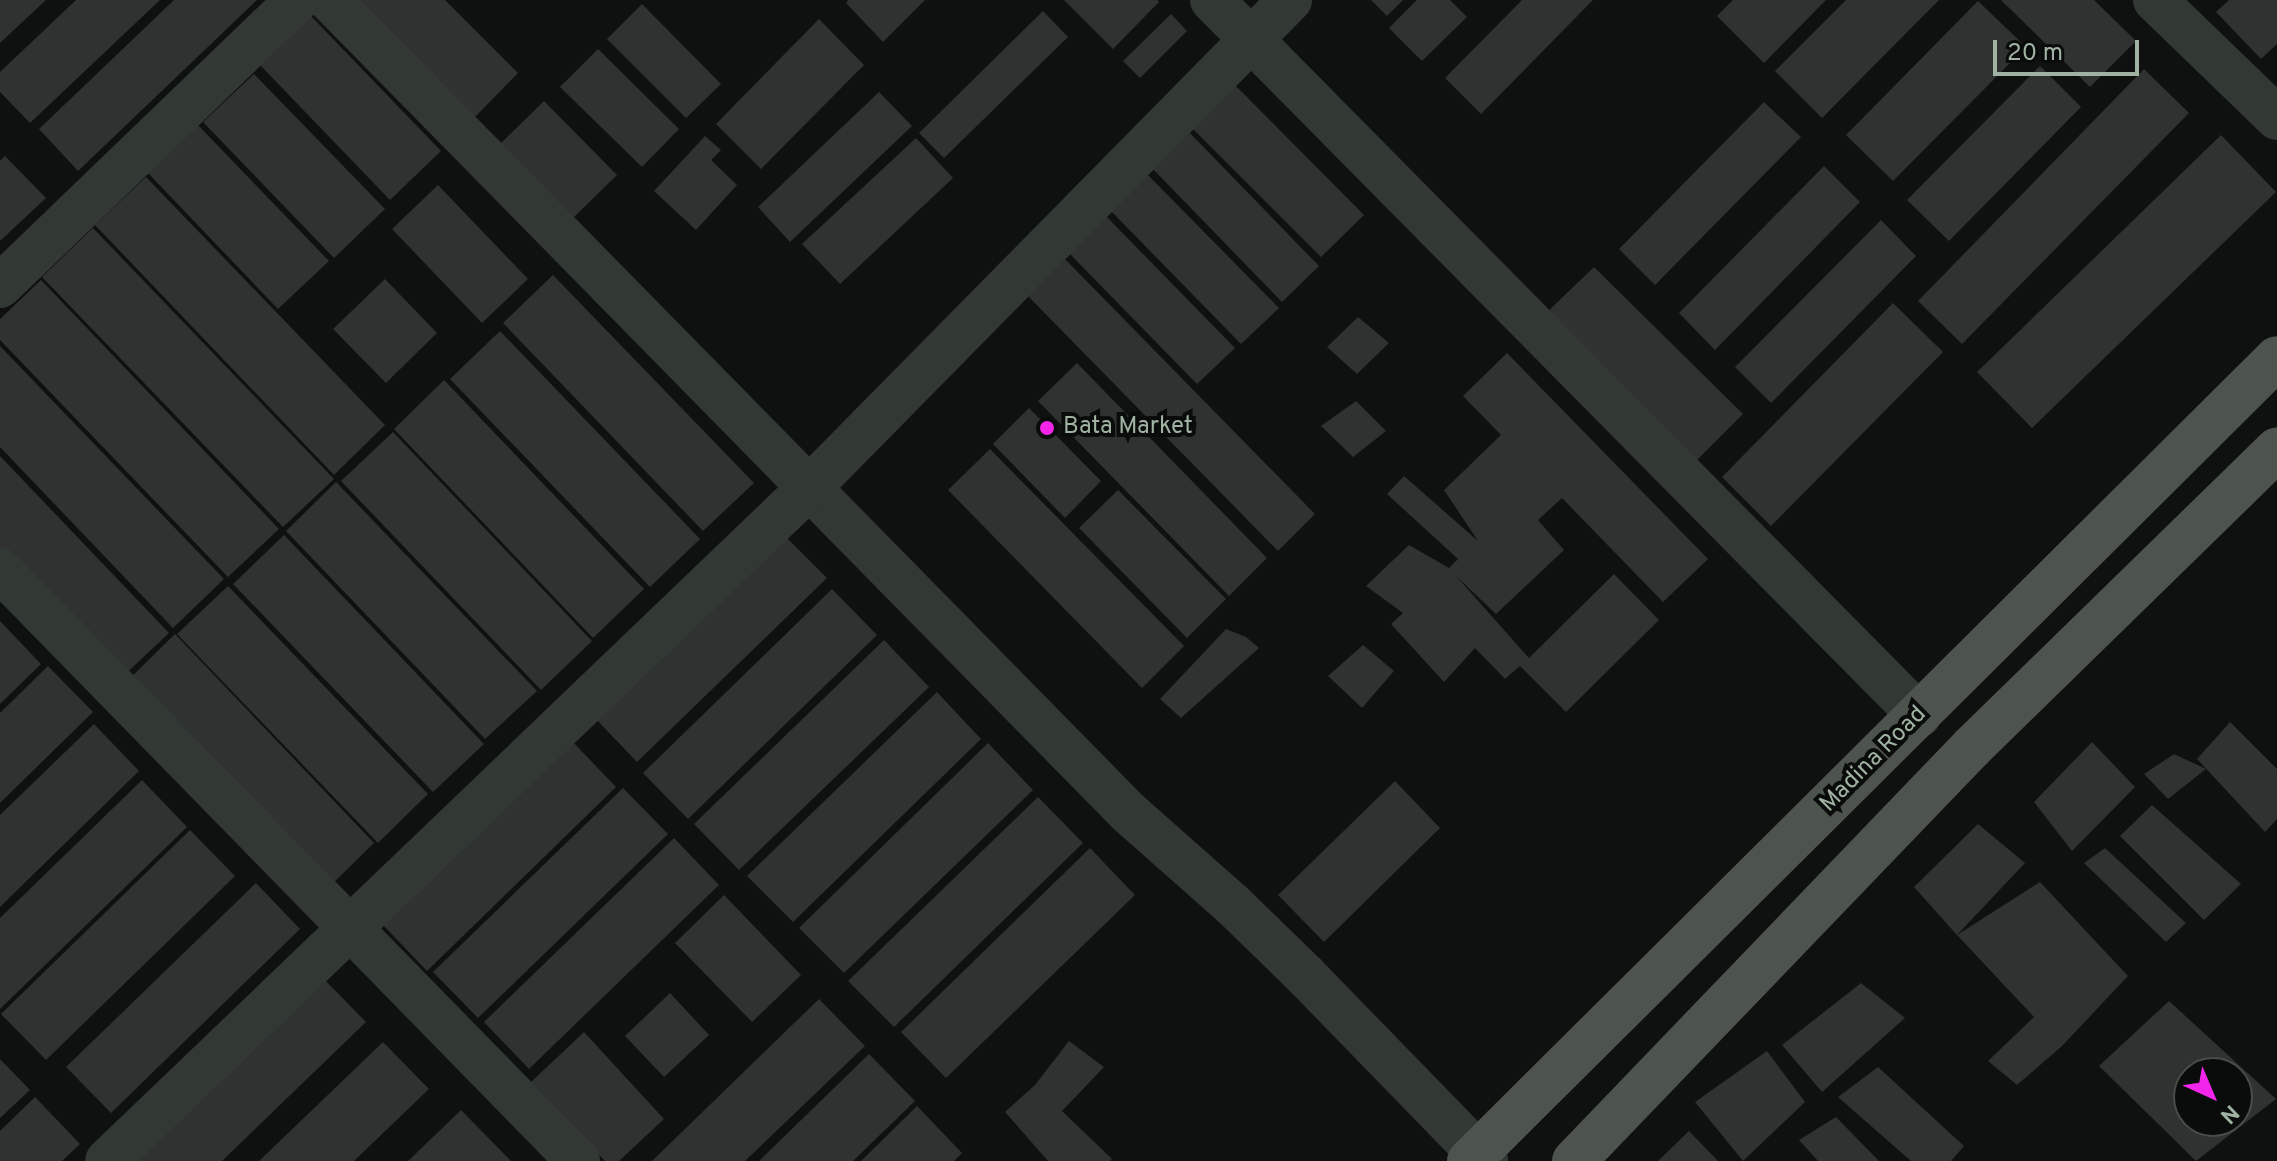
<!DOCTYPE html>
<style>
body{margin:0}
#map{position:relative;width:2277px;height:1161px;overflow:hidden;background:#0f1010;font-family:Overpass,sans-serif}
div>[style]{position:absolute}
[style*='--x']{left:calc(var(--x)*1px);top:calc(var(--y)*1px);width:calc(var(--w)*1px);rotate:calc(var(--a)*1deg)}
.building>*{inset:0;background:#2f3230}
.minor>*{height:44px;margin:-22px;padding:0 22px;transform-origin:22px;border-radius:22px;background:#323833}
.major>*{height:44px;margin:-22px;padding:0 22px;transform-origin:22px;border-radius:22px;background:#4c544d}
.dots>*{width:22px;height:22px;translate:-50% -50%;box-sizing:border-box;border:4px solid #0a0b0b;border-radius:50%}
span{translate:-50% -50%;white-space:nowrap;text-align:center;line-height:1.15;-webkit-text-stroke:8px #0a0b0b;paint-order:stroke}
.poi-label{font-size:24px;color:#a0b2a1}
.left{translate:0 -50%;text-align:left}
.street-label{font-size:24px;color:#a0b2a1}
.north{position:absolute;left:2173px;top:1057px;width:80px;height:80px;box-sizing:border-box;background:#0a0b0b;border:2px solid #464e47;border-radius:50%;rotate:136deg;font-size:22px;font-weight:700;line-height:32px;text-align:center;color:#a0b2a1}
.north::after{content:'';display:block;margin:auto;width:28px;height:36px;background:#f325ea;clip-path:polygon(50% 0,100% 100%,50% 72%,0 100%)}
.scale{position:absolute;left:1993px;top:40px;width:146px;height:36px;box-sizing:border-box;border:4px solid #a0b2a1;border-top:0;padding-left:10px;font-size:24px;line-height:28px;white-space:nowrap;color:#a0b2a1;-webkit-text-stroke:6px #0a0b0b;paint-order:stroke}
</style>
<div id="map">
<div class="building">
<i style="clip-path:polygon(0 0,46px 0,0 43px)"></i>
<i style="clip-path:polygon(76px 0,160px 0,30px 123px,0 92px,0 72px)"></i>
<i style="clip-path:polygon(174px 0,257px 0,78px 171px,39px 129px)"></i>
<i style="clip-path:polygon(359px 0,445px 0,518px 73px,475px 117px)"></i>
<i style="clip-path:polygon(848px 0,925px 0,883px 42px,846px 3px)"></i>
<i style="clip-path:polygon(1064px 0,1157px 0,1159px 2px,1113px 49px)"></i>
<i style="clip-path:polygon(1371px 0,1403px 0,1387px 16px)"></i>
<i style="clip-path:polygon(1417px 0,1450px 0,1467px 17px,1422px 61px,1389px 28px)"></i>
<i style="clip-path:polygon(1522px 0,1593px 0,1481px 114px,1445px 78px)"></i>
<i style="clip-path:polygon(1733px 0,1826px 0,1764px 63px,1717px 16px)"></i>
<i style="clip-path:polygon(1846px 0,1939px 0,1822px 118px,1775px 71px)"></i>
<i style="clip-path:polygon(2001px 0,2094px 0,2136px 41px,2090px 87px)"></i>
<i style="clip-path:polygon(2229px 0,2277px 0,2277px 44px,2261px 59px,2216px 12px)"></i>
<i style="clip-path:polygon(1978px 1px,2026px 47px,1893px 181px,1846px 135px)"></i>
<i style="clip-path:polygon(642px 4px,721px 84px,686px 118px,607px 39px)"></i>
<i style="clip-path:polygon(1043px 11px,1068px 37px,944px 158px,919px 133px)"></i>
<i style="clip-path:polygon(1171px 14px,1187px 31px,1140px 78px,1123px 61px)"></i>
<i style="clip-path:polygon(310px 15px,441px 151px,390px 200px,259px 64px)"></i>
<i style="clip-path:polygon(819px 19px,864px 65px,761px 169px,716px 124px)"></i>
<i style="clip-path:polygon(598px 49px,679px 129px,642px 167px,560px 87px)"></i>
<i style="clip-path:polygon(2040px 66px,2081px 107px,1949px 241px,1907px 200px)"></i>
<i style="clip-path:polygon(2144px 69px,2189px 113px,1962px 344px,1918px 301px)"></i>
<i style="clip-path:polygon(254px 74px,385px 209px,334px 258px,203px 122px)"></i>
<i style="clip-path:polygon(1234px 84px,1364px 215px,1321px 257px,1191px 127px)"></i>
<i style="clip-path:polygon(879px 92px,912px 126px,790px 242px,758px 207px)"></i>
<i style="clip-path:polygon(544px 101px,617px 175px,571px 220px,498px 146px)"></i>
<i style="clip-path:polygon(1764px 102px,1801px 137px,1655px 285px,1619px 249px)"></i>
<i style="clip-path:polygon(198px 125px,329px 261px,278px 309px,148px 173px)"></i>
<i style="clip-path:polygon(1187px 130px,1319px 266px,1282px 302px,1150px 166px)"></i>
<i style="clip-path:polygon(2221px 135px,2276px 192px,2032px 428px,1977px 372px)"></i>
<i style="clip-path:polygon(705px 136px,721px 150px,711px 160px,737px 185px,696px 230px,654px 191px)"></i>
<i style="clip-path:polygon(916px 138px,953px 178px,840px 284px,802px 244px)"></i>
<i style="clip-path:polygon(5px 156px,46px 198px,0 241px,0 161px)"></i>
<i style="clip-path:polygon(1824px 166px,1860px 202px,1715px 350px,1679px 313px)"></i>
<i style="clip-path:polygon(1146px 173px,1279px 308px,1241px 344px,1109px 209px)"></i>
<i style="clip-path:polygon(146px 177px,385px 425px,334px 475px,95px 225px)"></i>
<i style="clip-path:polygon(438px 185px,528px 279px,482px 323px,392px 229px)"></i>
<i style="clip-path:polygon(1103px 213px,1235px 348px,1197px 384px,1065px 249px)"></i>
<i style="clip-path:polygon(1881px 220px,1916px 256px,1771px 403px,1735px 367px)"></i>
<i style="clip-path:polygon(93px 228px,334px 479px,283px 527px,42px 277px)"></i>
<i style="clip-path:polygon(1062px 256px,1315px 514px,1278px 551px,1024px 292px)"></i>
<i style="clip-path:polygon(1594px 267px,1743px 414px,1691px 466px,1542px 317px)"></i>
<i style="clip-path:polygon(553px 275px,754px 483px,703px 531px,503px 323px)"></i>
<i style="clip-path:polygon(385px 279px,437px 333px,386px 383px,333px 329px)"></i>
<i style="clip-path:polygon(41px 280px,279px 529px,228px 577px,0 340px,0 319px)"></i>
<i style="clip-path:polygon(1893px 303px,1943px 352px,1771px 526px,1722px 477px)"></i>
<i style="clip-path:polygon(1358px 317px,1389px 343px,1357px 374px,1327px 347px)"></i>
<i style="clip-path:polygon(500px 331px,700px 539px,650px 587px,450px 379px)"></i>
<i style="clip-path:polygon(0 346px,224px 579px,173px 628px,0 447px)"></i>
<i style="clip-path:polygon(1507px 353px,1708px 559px,1663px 602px,1562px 498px,1538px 520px,1564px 550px,1496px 614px,1456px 576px,1529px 658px,1614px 574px,1659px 620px,1566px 712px,1520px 666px,1505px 679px,1475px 648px,1444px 682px,1391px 624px,1403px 613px,1366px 586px,1409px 545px,1449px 568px,1458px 559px,1387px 494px,1404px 476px,1478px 541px,1444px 490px,1501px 435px,1463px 396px)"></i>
<i style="clip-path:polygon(1077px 363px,1267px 558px,1229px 596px,1038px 401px)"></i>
<i style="clip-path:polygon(444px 380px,644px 589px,593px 638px,394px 429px)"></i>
<i style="clip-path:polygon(1356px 401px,1386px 431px,1353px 457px,1321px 426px)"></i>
<i style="clip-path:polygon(1029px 408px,1101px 481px,1065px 518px,993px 444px)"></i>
<i style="clip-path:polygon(393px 432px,592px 641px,541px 690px,341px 481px)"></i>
<i style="clip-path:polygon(990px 449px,1184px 646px,1142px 688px,948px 490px)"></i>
<i style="clip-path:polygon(0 456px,169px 633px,118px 681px,0 558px)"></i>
<i style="clip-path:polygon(336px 482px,537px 691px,485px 739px,286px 531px)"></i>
<i style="clip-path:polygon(1118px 490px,1226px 599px,1187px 638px,1079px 528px)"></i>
<i style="clip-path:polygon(781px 532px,827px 578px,637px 762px,592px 715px)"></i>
<i style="clip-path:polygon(284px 535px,484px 744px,433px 792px,233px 584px)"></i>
<i style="clip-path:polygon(228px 586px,428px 794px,378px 843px,177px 634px)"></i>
<i style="clip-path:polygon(832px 589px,877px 635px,688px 819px,643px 773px)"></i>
<i style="clip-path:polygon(0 621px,41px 664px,0 704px)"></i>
<i style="clip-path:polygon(1226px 629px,1246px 637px,1259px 648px,1181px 718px,1160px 699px)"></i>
<i style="clip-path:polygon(175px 634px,374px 843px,324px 892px,124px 684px)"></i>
<i style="clip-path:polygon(884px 640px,929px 687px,739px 870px,694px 824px)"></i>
<i style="clip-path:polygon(1363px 645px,1394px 671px,1362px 708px,1328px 676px)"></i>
<i style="clip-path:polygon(48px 666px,93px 712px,0 803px,0 713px)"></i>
<i style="clip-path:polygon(937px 692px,981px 739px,793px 922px,747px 876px)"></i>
<i style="clip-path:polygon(2230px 722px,2277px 769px,2277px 819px,2265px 832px,2197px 759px)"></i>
<i style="clip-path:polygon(94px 724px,139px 771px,0 907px,0 815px)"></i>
<i style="clip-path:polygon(571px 740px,616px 787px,427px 971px,382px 924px)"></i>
<i style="clip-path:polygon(2092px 742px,2135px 787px,2072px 851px,2034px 802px)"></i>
<i style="clip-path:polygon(988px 743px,1033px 790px,844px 973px,799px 928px)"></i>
<i style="clip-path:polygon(2174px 754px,2206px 769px,2168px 799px,2144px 774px)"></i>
<i style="clip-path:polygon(142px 780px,187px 827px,0 1009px,0 918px)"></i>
<i style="clip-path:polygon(1395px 781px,1440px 828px,1324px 942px,1278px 895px)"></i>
<i style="clip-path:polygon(623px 788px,668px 834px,478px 1018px,433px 972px)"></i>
<i style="clip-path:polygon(1038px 797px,1083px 843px,894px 1027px,848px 981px)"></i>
<i style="clip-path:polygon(2152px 805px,2241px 884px,2204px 920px,2120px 836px)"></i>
<i style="clip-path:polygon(1978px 824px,2025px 863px,1957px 935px,1914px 887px)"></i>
<i style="clip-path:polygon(190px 830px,235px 876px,46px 1060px,1px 1014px)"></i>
<i style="clip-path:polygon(674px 838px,719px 885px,529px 1069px,484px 1022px)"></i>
<i style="clip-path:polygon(1090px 848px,1135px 895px,946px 1078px,901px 1032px)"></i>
<i style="clip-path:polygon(2105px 848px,2186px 923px,2166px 942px,2084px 863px)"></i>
<i style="clip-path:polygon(2040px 882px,2128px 976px,2062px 1046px,2017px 1085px,1988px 1061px,2034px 1017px,1957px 935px)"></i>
<i style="clip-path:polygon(256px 883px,300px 929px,111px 1113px,66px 1067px)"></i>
<i style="clip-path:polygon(724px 895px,801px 975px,752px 1022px,675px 943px)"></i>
<i style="clip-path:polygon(314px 969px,366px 1022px,222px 1161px,116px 1161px)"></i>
<i style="clip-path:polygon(1861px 983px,1905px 1018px,1822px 1092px,1782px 1045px)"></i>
<i style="clip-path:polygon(670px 993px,709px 1035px,664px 1077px,625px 1036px)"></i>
<i style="clip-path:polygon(819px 999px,865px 1046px,745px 1161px,652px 1161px)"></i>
<i style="clip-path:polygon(evenodd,2169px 1001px,2276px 1099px,2196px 1161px,2099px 1066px,2169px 1001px,2189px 1073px,2237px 1073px,2237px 1121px,2189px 1121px,2189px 1073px)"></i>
<i style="clip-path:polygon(584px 1032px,664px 1119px,619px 1161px,605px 1161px,531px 1082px)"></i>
<i style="clip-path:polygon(1069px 1041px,1104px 1067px,1062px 1111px,1112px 1159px,1110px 1161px,1048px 1161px,1005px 1112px,1035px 1085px)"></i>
<i style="clip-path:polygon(383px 1042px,429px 1089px,354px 1161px,259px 1161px)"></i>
<i style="clip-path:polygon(1767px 1051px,1805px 1102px,1743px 1161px,1695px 1102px)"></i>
<i style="clip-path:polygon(869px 1054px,915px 1101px,853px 1161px,759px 1161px)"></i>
<i style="clip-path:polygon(0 1059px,30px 1090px,0 1118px)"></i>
<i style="clip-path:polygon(1878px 1067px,1964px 1146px,1951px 1161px,1911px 1161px,1838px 1097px)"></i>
<i style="clip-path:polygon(35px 1097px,80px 1144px,62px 1161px,0 1161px,0 1131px)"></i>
<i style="clip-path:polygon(917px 1106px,962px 1153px,954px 1161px,861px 1161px)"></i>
<i style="clip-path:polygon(461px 1110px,511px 1161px,408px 1161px)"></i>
<i style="clip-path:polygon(1836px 1117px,1879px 1161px,1818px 1161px,1799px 1140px)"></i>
<i style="clip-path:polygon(1689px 1131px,1718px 1161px,1658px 1161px)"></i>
</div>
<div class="minor">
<i style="--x:330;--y:0;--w:1140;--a:45.5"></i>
<i style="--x:1129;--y:813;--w:137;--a:41.5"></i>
<i style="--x:1232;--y:904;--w:102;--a:44.2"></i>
<i style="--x:1305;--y:975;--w:260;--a:45.8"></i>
<i style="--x:1212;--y:0;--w:1006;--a:45.32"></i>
<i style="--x:2155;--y:0;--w:170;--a:44"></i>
<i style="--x:0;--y:286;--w:412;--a:-43.9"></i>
<i style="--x:0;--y:570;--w:827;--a:45.64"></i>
<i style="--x:107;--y:1161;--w:974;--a:-43.79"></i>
<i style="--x:810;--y:487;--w:684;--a:-45.41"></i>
</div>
<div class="major">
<i style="--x:1469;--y:1161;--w:1139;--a:-44.82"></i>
<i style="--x:1574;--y:1161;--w:574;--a:-46.13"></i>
<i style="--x:1972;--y:747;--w:426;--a:-44.3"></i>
</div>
<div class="dots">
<i style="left:1047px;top:428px;background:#f325ea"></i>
</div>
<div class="poi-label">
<span class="left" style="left:1063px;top:428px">Bata Market</span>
</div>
<div class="street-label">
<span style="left:1874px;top:760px;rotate:-45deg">Madina Road</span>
</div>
<div class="north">N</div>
<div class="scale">20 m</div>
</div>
